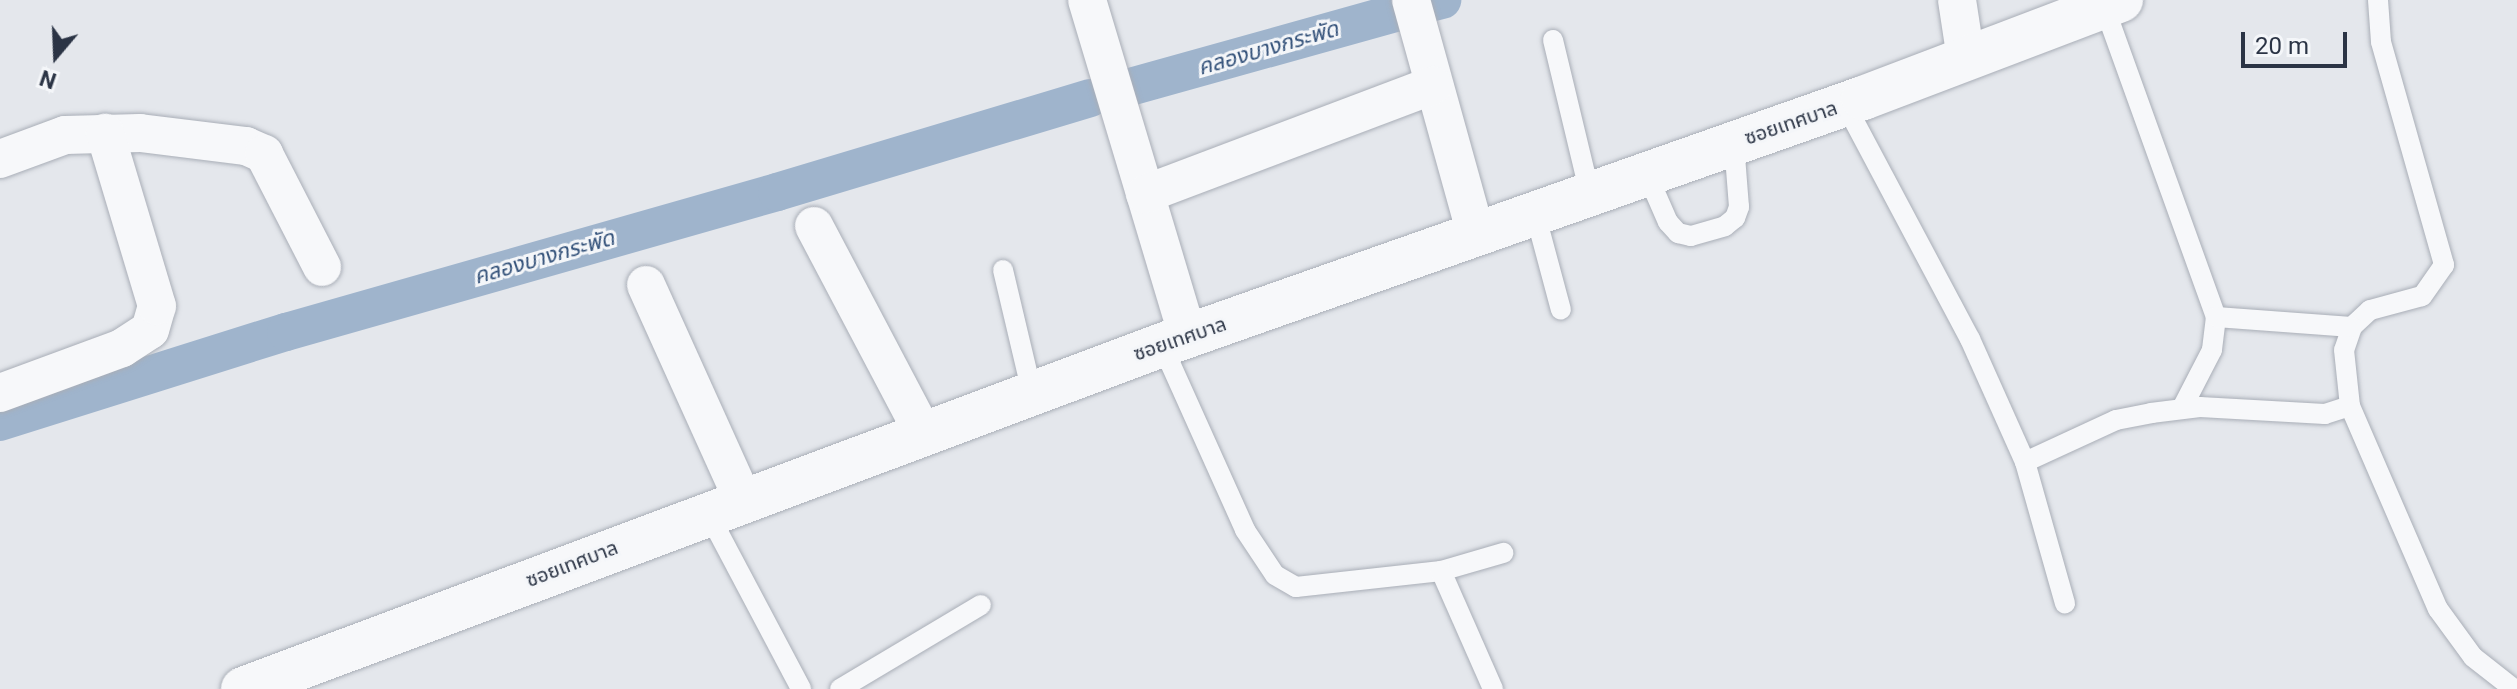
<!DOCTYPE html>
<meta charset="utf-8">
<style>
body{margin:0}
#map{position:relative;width:2517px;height:689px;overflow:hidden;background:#e4e7ec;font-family:Roboto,"Noto Sans Thai",sans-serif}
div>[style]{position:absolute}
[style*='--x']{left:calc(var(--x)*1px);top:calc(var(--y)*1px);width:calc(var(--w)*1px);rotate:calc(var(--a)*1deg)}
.canal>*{height:38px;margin:-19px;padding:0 19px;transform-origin:19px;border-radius:19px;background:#9fb4cc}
.roads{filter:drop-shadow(0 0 2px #a9aeb7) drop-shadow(0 0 2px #a9aeb7)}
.service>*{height:20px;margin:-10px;padding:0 10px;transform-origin:10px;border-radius:10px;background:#f7f8fa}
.minor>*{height:38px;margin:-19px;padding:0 19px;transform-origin:19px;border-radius:19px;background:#f7f8fa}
.tertiary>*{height:44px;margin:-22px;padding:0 22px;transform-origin:22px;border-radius:22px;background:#f7f8fa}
span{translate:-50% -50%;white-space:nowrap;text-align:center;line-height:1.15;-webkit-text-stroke:6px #f4f6f9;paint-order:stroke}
.street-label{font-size:20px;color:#2b3445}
.water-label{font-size:22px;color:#34527a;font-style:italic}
.north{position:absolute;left:16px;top:16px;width:80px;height:80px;-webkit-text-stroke:6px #f4f6f9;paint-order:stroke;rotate:199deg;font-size:22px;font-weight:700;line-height:32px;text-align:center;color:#2b3445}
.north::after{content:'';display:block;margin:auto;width:28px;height:36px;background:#2b3445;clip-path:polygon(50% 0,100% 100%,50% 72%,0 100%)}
.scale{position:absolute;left:2241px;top:32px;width:106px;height:36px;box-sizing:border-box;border:4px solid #2b3445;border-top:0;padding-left:10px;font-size:24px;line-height:28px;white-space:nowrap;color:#2b3445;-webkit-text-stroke:6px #f4f6f9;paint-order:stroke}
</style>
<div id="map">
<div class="canal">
<i style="--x:1422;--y:5;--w:21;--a:-14"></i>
<i style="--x:1130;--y:87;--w:286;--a:-15.6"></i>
<i style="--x:0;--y:422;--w:300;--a:-17.5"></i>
<i style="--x:286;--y:332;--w:511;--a:-15.91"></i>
<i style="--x:777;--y:192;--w:327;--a:-16.7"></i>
</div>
<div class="roads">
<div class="service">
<i style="--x:2378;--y:0;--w:42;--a:85.9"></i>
<i style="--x:2381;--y:42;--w:232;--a:74.2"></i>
<i style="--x:2444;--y:265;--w:38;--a:125"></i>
<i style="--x:2422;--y:296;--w:54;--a:164.9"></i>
<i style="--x:2370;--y:310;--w:25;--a:137"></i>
<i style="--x:2352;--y:327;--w:24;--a:109"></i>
<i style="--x:2344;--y:350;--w:56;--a:83.9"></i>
<i style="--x:2350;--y:406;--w:221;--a:66.6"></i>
<i style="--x:2438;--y:609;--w:59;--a:53.9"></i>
<i style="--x:2473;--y:657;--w:52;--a:38"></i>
<i style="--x:2104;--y:6;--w:331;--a:70.2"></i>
<i style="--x:2216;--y:317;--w:33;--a:97"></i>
<i style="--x:2212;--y:350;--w:65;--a:117.3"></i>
<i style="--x:1553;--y:40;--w:158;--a:76.5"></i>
<i style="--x:1845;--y:104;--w:266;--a:62"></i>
<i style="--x:1970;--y:339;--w:135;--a:65.9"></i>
<i style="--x:2025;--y:462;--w:147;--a:74.2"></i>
<i style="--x:1647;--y:174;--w:52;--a:66.4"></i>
<i style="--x:1668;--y:222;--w:15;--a:48"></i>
<i style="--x:1678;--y:233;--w:13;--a:13"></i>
<i style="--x:1691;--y:236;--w:35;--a:-16"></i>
<i style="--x:1725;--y:226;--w:13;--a:-39"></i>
<i style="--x:1735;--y:218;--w:12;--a:-70"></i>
<i style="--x:1739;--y:207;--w:64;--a:-94.5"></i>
<i style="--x:1535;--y:213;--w:100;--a:75"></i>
<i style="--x:1003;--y:270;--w:126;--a:76.7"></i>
<i style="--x:2216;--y:317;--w:136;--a:4.2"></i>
<i style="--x:1162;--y:345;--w:203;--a:65.8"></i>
<i style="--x:1245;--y:530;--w:54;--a:56.3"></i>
<i style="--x:1275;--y:575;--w:24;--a:30"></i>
<i style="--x:1296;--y:587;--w:146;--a:-6.3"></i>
<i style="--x:1441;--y:571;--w:65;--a:-16.2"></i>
<i style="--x:2025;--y:462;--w:100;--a:-24.8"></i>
<i style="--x:2116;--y:420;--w:36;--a:-11"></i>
<i style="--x:2151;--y:413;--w:49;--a:-7"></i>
<i style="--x:2200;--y:407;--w:125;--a:3.2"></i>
<i style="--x:2325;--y:414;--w:26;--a:-18"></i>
<i style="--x:708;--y:513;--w:199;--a:62.1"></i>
<i style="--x:1441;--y:571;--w:129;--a:66.2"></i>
<i style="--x:840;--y:689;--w:164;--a:-30.8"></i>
</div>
<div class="minor">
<i style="--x:1087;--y:0;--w:351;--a:73.3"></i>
<i style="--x:1411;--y:0;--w:243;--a:74.5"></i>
<i style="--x:1957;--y:0;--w:60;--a:81.3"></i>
<i style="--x:0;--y:159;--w:69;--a:-20.3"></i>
<i style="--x:65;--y:135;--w:75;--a:-1.5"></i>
<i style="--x:140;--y:133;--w:107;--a:7"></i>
<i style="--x:246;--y:146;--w:20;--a:24"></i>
<i style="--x:264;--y:154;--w:127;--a:62.8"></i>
<i style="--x:1145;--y:194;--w:308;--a:-20.7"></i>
<i style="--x:814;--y:226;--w:234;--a:62.2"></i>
<i style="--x:646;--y:285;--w:236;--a:65.7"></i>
<i style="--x:0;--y:393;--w:130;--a:-20.2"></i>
<i style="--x:122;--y:348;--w:33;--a:-33"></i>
<i style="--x:150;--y:330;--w:25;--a:-74"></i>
<i style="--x:157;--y:306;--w:181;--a:-106.7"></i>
</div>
<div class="tertiary">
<i style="--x:243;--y:689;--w:981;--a:-20.52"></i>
<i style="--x:1162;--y:345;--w:743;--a:-19.41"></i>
<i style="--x:1863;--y:98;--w:276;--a:-20.8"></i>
</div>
</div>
<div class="street-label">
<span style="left:1791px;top:123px;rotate:-19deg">ซอยเทศบาล</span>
<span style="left:1180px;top:339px;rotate:-19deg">ซอยเทศบาล</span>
<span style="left:572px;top:564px;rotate:-21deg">ซอยเทศบาล</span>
</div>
<div class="water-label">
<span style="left:1268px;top:48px;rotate:-16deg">คลองบางกระพัด</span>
<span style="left:544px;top:257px;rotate:-16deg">คลองบางกระพัด</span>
</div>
<div class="north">N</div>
<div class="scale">20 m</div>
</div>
